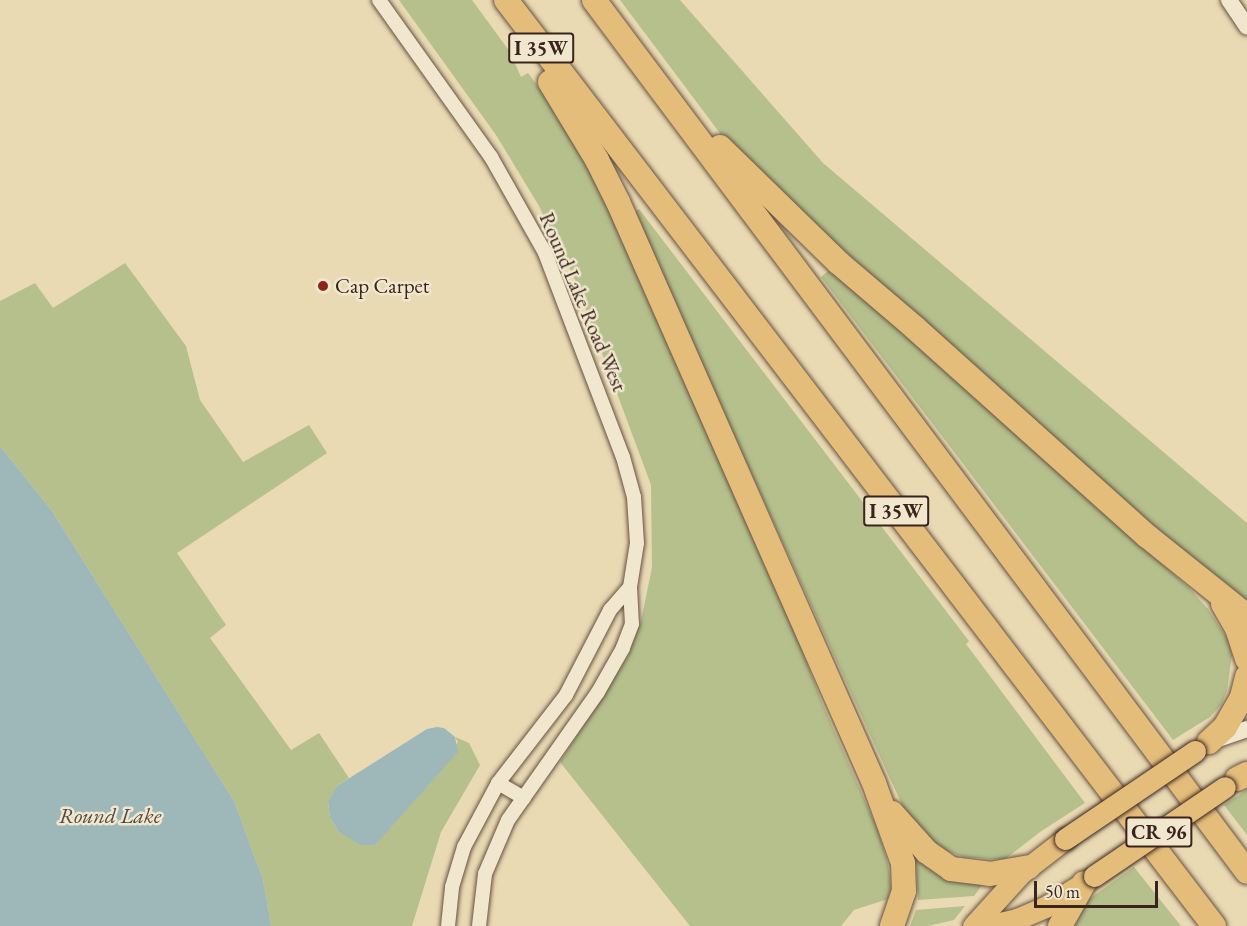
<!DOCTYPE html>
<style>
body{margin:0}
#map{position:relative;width:1247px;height:926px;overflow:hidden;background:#e9dab3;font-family:"EB Garamond",serif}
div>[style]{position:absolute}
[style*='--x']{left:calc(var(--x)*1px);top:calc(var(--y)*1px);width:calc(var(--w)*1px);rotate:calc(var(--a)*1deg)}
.green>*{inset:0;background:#b5c08d}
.water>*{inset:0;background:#9eb7b9}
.roads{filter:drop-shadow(0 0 2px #665242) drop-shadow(0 0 2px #665242)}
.minor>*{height:14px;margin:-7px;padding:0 7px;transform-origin:7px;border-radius:7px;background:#f1e7ce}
.tertiary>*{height:16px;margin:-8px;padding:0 8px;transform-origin:8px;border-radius:8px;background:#f1e7ce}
.primary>*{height:21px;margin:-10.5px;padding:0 10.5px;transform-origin:10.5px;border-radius:10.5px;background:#e4bd7a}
.motorway>*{height:24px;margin:-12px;padding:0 12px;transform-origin:12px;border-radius:12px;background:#e4bd7a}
.bridges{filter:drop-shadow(0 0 2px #3a241d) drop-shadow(0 0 2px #3a241d)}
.primary-bridge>*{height:21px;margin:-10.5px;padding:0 10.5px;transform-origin:10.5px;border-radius:10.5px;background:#e4bd7a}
.dots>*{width:16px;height:16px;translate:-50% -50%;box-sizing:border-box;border:3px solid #f1e7ce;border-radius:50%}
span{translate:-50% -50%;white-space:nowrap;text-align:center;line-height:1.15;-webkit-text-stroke:5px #f1e7ce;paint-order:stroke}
.shield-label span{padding:2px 4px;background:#f1e7ce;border:2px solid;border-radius:4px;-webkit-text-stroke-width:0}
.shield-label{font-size:20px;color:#3a241d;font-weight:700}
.poi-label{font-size:21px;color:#3a241d}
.left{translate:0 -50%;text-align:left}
.street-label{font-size:21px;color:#3a241d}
.water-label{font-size:22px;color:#534944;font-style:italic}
.scale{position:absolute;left:1034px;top:881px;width:124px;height:27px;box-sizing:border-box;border:3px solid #3a241d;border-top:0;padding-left:8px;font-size:18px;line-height:21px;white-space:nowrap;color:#3a241d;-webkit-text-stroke:4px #f1e7ce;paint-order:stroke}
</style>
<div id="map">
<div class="green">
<i style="clip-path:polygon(399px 0,472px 0,510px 52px,521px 77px,528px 73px,574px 134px,755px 527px,823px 705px,877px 828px,888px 864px,891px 887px,888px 899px,854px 910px,841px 926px,690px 926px,560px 762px,628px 656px,641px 621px,652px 567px,651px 485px,573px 275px,539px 206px,496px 135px)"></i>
<i style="clip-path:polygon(620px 0,680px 0,823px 163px,1247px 523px,1247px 604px,1179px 548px,919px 317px,823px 238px,740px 160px)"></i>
<i style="clip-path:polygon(639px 209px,969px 641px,966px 644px,1085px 803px,1040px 832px,1004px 860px,964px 857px,947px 851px,930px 839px,910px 819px,903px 807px,633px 213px)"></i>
<i style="clip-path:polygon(125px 263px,186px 346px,200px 400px,243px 462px,309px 425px,327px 453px,177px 553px,226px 625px,210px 638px,291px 750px,319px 733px,349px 778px,337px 786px,328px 803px,330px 817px,339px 832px,375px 845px,458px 742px,455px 737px,469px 743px,480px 765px,441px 832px,412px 926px,271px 926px,263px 879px,234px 801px,52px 511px,0 446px,0 301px,35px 283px,53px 308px)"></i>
<i style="clip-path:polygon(833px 267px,1190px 589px,1208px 609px,1228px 640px,1232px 654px,1227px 691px,1221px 705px,1210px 717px,1173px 740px,821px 277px)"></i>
<i style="clip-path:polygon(1247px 790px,1247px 835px,1224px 805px)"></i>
<i style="clip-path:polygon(921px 858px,983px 884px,974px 896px,918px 900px,916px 860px)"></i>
<i style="clip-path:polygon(1134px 867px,1181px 926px,1072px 926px,1085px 902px)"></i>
<i style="clip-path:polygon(965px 906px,954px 920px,928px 926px,910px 926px,916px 910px)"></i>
</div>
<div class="water">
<i style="clip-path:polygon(0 446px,52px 511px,234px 801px,263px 879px,271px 926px,0 926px)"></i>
<i style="clip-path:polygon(437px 727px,444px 728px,455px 737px,458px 752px,375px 845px,361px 845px,339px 832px,330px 817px,328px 802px,337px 786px,427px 729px)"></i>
</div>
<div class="roads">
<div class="minor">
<i style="--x:379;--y:0;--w:193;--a:54.5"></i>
<i style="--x:491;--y:157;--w:110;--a:60.6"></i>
<i style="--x:545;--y:253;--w:218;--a:69.1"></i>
<i style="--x:623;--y:457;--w:41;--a:74.6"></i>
<i style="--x:634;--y:497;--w:46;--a:86.3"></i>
<i style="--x:637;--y:543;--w:45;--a:99"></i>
<i style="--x:630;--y:587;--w:37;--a:87"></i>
<i style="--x:632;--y:624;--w:26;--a:111"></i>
<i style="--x:623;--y:648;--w:51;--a:119.6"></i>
<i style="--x:598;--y:692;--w:156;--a:125.1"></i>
<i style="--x:508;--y:820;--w:59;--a:113.1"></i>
<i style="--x:485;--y:874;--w:52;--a:96.6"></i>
<i style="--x:498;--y:783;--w:30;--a:30"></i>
<i style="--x:448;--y:926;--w:39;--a:-84"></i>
<i style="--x:452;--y:887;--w:42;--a:-73.3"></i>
<i style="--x:464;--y:847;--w:72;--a:-62"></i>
<i style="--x:498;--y:783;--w:111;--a:-52.3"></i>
<i style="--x:566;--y:695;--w:96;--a:-62.6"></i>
<i style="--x:610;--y:610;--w:30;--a:-49"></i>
</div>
<div class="tertiary">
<i style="--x:1229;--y:0;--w:32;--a:56"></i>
<i style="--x:1215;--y:740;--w:34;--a:-19"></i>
</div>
<div class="primary">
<i style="--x:973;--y:926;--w:72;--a:-47.8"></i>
<i style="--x:1021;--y:873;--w:56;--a:-37.7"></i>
<i style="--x:987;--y:926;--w:31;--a:-13"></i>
<i style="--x:1017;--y:919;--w:30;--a:-23"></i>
<i style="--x:1045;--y:907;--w:49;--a:-31.8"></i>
</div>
<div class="motorway">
<i style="--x:506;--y:0;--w:1166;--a:52.6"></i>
<i style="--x:594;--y:0;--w:1089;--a:53.17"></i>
<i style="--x:550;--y:82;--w:91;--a:58.9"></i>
<i style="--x:597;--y:160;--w:47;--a:63.4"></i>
<i style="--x:618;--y:202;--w:635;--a:66.22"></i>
<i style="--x:874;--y:783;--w:85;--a:70.1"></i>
<i style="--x:903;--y:863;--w:28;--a:88"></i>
<i style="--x:904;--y:891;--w:37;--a:109"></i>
<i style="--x:720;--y:147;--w:166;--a:44.3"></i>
<i style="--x:839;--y:263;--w:100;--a:40.5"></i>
<i style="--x:915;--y:328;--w:312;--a:41.9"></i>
<i style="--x:1147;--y:536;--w:128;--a:38.7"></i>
<i style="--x:1223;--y:604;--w:28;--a:60"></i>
<i style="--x:1237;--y:628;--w:33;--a:72"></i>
<i style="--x:1209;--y:742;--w:22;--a:-43"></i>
<i style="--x:1225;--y:727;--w:34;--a:-60"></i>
<i style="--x:1242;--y:697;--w:21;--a:-76"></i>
<i style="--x:1237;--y:779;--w:11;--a:-27"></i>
<i style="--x:892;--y:813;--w:52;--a:48.1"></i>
<i style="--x:927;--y:852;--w:29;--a:35"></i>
<i style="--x:951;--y:869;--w:39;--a:7"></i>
<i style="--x:990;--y:874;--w:39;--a:-10"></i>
<i style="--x:1060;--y:926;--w:49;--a:-60.8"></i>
</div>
</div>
<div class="bridges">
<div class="primary-bridge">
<i style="--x:1065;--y:839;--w:157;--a:-34.1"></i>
<i style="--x:1094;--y:876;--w:158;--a:-34.2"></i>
</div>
</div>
<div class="dots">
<i style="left:323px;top:286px;background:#8f2418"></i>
</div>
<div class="shield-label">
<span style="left:541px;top:48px">I 35W</span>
<span style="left:896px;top:511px">I 35W</span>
<span style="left:1159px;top:832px">CR 96</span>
</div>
<div class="poi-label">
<span class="left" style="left:335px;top:286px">Cap Carpet</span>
</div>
<div class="street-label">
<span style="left:583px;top:302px;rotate:67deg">Round Lake Road West</span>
</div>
<div class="water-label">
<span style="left:110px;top:816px">Round Lake</span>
</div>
<div class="scale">50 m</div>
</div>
